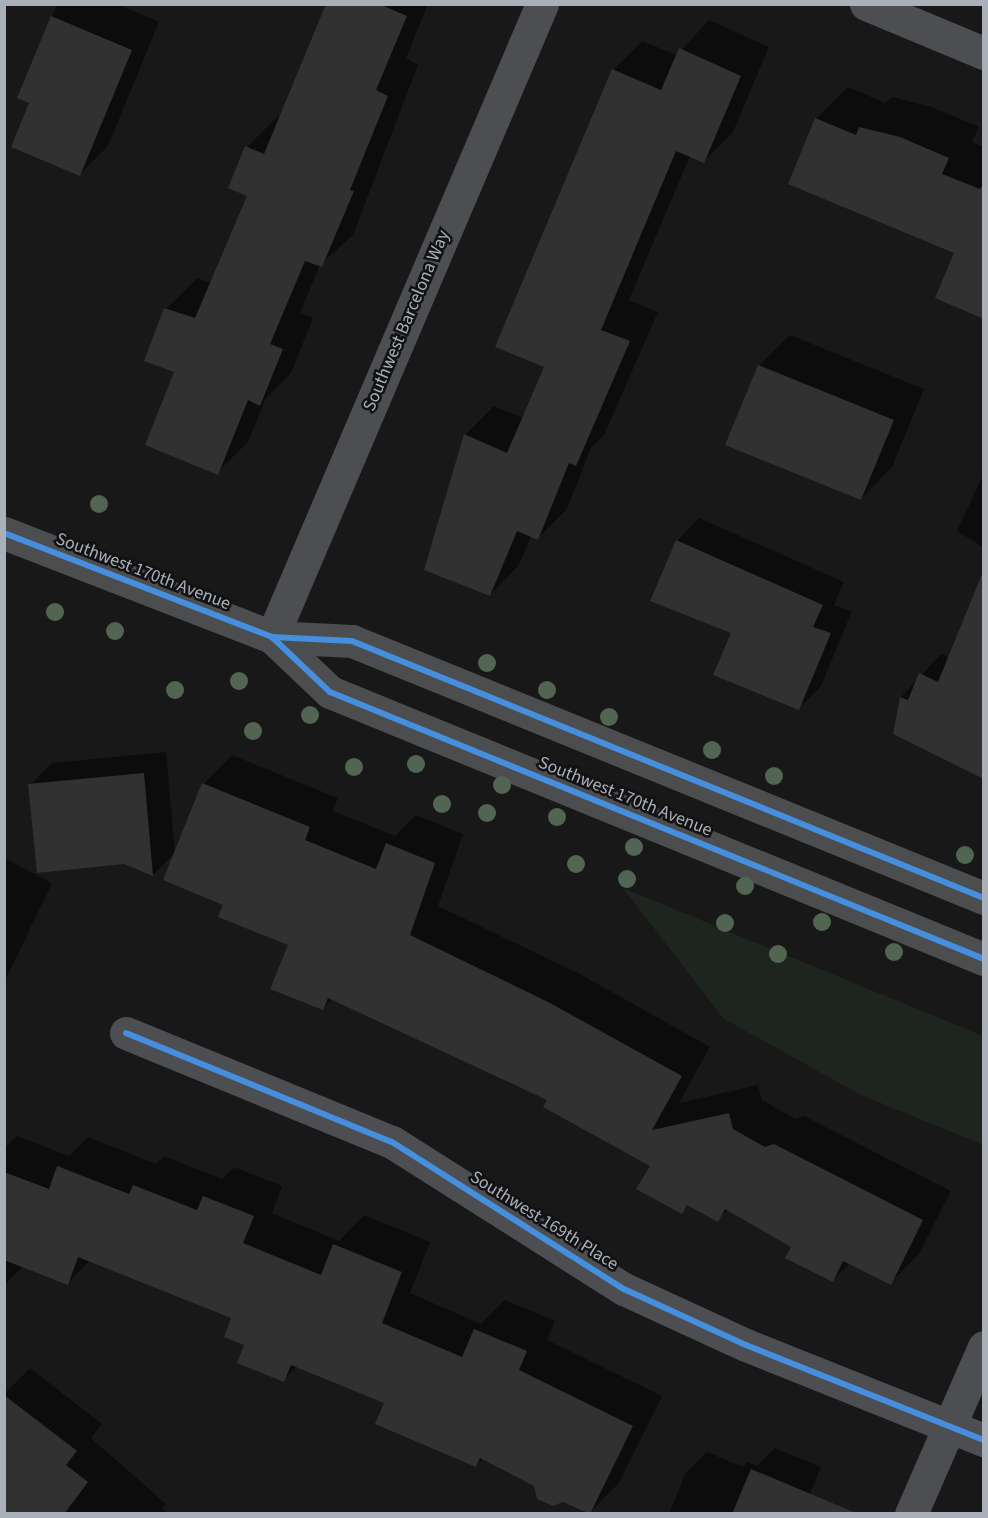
<!DOCTYPE html>
<style>
body{margin:0}
#map{position:relative;width:988px;height:1518px;overflow:hidden;background:#181818;font-family:"Source Sans 3",sans-serif}
div>[style]{position:absolute}
[style*='--x']{left:calc(var(--x)*1px);top:calc(var(--y)*1px);width:calc(var(--w)*1px);rotate:calc(var(--a)*1deg)}
.green>*{inset:0;background:#1e251f}
.shadow>*{inset:0;background:#0007}
.building>*{inset:0;background:#313132}
.minor>*{height:33px;margin:-16.5px;padding:0 16.5px;transform-origin:16.5px;border-radius:16.5px;background:#4c4e51}
.secondary>*{height:33px;margin:-16.5px;padding:0 16.5px;transform-origin:16.5px;border-radius:16.5px;background:#4b4d4f}
.cycleway>*{height:6px;margin:-3px;padding:0 3px;transform-origin:3px;border-radius:3px;background:#468fdf}
.trees>*{width:18px;height:18px;margin:-9px;border-radius:50%;background:#526552}
span{translate:-50% -50%;white-space:nowrap;text-align:center;line-height:1.15;-webkit-text-stroke:5px #121214;paint-order:stroke}
.street-label{font-size:18px;color:#aab0b9}
.frame{position:absolute;inset:0;border:6px solid #aab0b9;pointer-events:none}
</style>
<div id="map">
<div class="green">
<i style="clip-path:polygon(623px 888px,983px 1036px,983px 1145px,859px 1094px,724px 1019px)"></i>
</div>
<div class="shadow">
<i style="clip-path:polygon(57px 4px,118px 4px,159px 22px,108px 146px,80px 174px,31px 102px,19px 97px)"></i>
<i style="clip-path:polygon(328px 4px,428px 4px,406px 58px,418px 65px,353px 235px,320px 265px,300px 313px,313px 318px,291px 373px,266px 398px,248px 442px,217px 473px,176px 371px,166px 309px,197px 278px,212px 283px,249px 195px,247px 147px,278px 116px,281px 117px)"></i>
<i style="clip-path:polygon(709px 20px,769px 47px,733px 132px,704px 161px,690px 156px,629px 300px,658px 312px,604px 435px,591px 448px,567px 509px,538px 538px,531px 536px,519px 565px,490px 595px,465px 435px,494px 406px,523px 418px,546px 367px,613px 70px,642px 41px,677px 55px)"></i>
<i style="clip-path:polygon(848px 87px,885px 103px,892px 97px,932px 107px,979px 127px,972px 142px,984px 147px,984px 312px,955px 252px,816px 119px)"></i>
<i style="clip-path:polygon(790px 335px,924px 389px,892px 467px,861px 499px,759px 366px)"></i>
<i style="clip-path:polygon(984px 473px,984px 548px,957px 531px)"></i>
<i style="clip-path:polygon(699px 518px,844px 582px,834px 605px,852px 611px,821px 686px,799px 708px,733px 632px,677px 541px)"></i>
<i style="clip-path:polygon(941px 654px,950px 658px,984px 778px,895px 733px,901px 697px)"></i>
<i style="clip-path:polygon(166px 752px,175px 853px,153px 875px,124px 863px,30px 785px,52px 763px)"></i>
<i style="clip-path:polygon(232px 755px,338px 798px,333px 811px,395px 836px,416px 815px,463px 834px,438px 906px,580px 974px,710px 1047px,679px 1103px,758px 1085px,762px 1100px,795px 1119px,804px 1116px,951px 1191px,919px 1254px,890px 1283px,850px 1263px,833px 1280px,793px 1246px,728px 1209px,717px 1220px,689px 1204px,681px 1212px,652px 1165px,549px 1099px,333px 998px,323px 1008px,290px 944px,225px 904px,165px 879px,204px 784px)"></i>
<i style="clip-path:polygon(4px 858px,52px 883px,4px 983px)"></i>
<i style="clip-path:polygon(17px 1136px,69px 1156px,88px 1137px,156px 1164px,164px 1156px,222px 1179px,234px 1167px,282px 1186px,272px 1213px,339px 1241px,364px 1215px,430px 1242px,410px 1293px,481px 1324px,505px 1300px,555px 1321px,547px 1340px,662px 1396px,619px 1483px,589px 1513px,484px 1458px,476px 1466px,386px 1402px,298px 1366px,283px 1380px,246px 1345px,233px 1317px,90px 1260px,68px 1283px,24px 1266px,4px 1285px,4px 1148px)"></i>
<i style="clip-path:polygon(30px 1368px,102px 1424px,91px 1438px,166px 1504px,162px 1508px,168px 1514px,4px 1514px,4px 1394px)"></i>
<i style="clip-path:polygon(775px 1448px,821px 1467px,802px 1514px,669px 1514px,685px 1474px,707px 1452px,743px 1467px,747px 1462px,757px 1466px)"></i>
</div>
<div class="building">
<i style="clip-path:polygon(326px 4px,379px 4px,407px 16px,376px 90px,388px 96px,350px 190px,354px 191px,322px 267px,305px 261px,270px 344px,283px 349px,260px 406px,248px 400px,218px 475px,145px 445px,174px 372px,144px 361px,164px 308px,195px 318px,247px 196px,228px 188px,245px 146px,264px 154px)"></i>
<i style="clip-path:polygon(51px 16px,132px 50px,80px 176px,11px 147px,29px 103px,17px 98px)"></i>
<i style="clip-path:polygon(679px 48px,741px 76px,704px 163px,676px 151px,601px 330px,630px 341px,576px 466px,569px 463px,538px 540px,517px 531px,490px 596px,424px 570px,464px 434px,507px 453px,544px 367px,495px 347px,612px 69px,661px 90px)"></i>
<i style="clip-path:polygon(815px 118px,856px 135px,859px 127px,900px 137px,949px 158px,942px 174px,980px 189px,984px 183px,984px 319px,935px 298px,954px 253px,788px 184px)"></i>
<i style="clip-path:polygon(758px 365px,894px 420px,861px 500px,725px 445px)"></i>
<i style="clip-path:polygon(676px 540px,823px 605px,813px 627px,831px 633px,799px 710px,713px 675px,731px 633px,650px 601px)"></i>
<i style="clip-path:polygon(982px 574px,984px 575px,984px 779px,893px 734px,900px 697px,908px 700px,919px 673px,938px 682px)"></i>
<i style="clip-path:polygon(144px 773px,153px 876px,124px 864px,37px 873px,28px 784px)"></i>
<i style="clip-path:polygon(202px 783px,310px 827px,305px 840px,376px 869px,386px 843px,435px 863px,410px 935px,550px 1003px,682px 1076px,652px 1130px,729px 1113px,733px 1129px,765px 1147px,774px 1144px,923px 1220px,891px 1285px,843px 1261px,833px 1282px,785px 1258px,791px 1247px,725px 1209px,718px 1222px,687px 1205px,682px 1214px,636px 1189px,650px 1166px,543px 1107px,547px 1100px,328px 998px,323px 1010px,270px 989px,288px 945px,218px 917px,223px 905px,163px 880px)"></i>
<i style="clip-path:polygon(57px 1166px,129px 1194px,133px 1185px,197px 1210px,203px 1196px,254px 1216px,243px 1243px,321px 1275px,333px 1244px,402px 1272px,382px 1323px,462px 1357px,474px 1329px,527px 1351px,519px 1370px,633px 1426px,590px 1514px,563px 1502px,553px 1506px,537px 1499px,534px 1486px,480px 1458px,476px 1467px,375px 1424px,384px 1403px,291px 1365px,284px 1382px,237px 1363px,244px 1345px,224px 1337px,231px 1318px,78px 1257px,68px 1285px,4px 1260px,4px 1172px,49px 1189px)"></i>
<i style="clip-path:polygon(4px 1395px,77px 1451px,66px 1465px,88px 1482px,64px 1514px,4px 1514px)"></i>
<i style="clip-path:polygon(751px 1469px,856px 1513px,856px 1514px,732px 1514px)"></i>
</div>
<div class="minor">
<i style="--x:866;--y:4;--w:128;--a:22.6"></i>
<i style="--x:272;--y:637;--w:688;--a:-66.9"></i>
<i style="--x:126;--y:1033;--w:287;--a:22.3"></i>
<i style="--x:392;--y:1142;--w:275;--a:32.4"></i>
<i style="--x:624;--y:1289;--w:134;--a:24.7"></i>
<i style="--x:746;--y:1345;--w:256;--a:21.8"></i>
<i style="--x:911;--y:1514;--w:182;--a:-66.4"></i>
</div>
<div class="secondary">
<i style="--x:4;--y:533;--w:287;--a:21.2"></i>
<i style="--x:272;--y:637;--w:80;--a:2.9"></i>
<i style="--x:352;--y:641;--w:682;--a:22.13"></i>
<i style="--x:272;--y:637;--w:80;--a:43.5"></i>
<i style="--x:330;--y:692;--w:706;--a:22.21"></i>
</div>
<div class="cycleway">
<i style="--x:4;--y:533;--w:287;--a:21.2"></i>
<i style="--x:272;--y:637;--w:80;--a:2.9"></i>
<i style="--x:352;--y:641;--w:682;--a:22.13"></i>
<i style="--x:272;--y:637;--w:80;--a:43.5"></i>
<i style="--x:330;--y:692;--w:706;--a:22.21"></i>
<i style="--x:126;--y:1033;--w:287;--a:22.3"></i>
<i style="--x:392;--y:1142;--w:275;--a:32.4"></i>
<i style="--x:624;--y:1289;--w:134;--a:24.7"></i>
<i style="--x:746;--y:1345;--w:256;--a:21.8"></i>
</div>
<div class="trees">
<i style="left:99px;top:504px"></i>
<i style="left:55px;top:612px"></i>
<i style="left:115px;top:631px"></i>
<i style="left:487px;top:663px"></i>
<i style="left:239px;top:681px"></i>
<i style="left:175px;top:690px"></i>
<i style="left:547px;top:690px"></i>
<i style="left:310px;top:715px"></i>
<i style="left:609px;top:717px"></i>
<i style="left:253px;top:731px"></i>
<i style="left:712px;top:750px"></i>
<i style="left:416px;top:764px"></i>
<i style="left:354px;top:767px"></i>
<i style="left:774px;top:776px"></i>
<i style="left:502px;top:785px"></i>
<i style="left:442px;top:804px"></i>
<i style="left:487px;top:813px"></i>
<i style="left:557px;top:817px"></i>
<i style="left:634px;top:847px"></i>
<i style="left:965px;top:855px"></i>
<i style="left:576px;top:864px"></i>
<i style="left:627px;top:879px"></i>
<i style="left:745px;top:886px"></i>
<i style="left:822px;top:922px"></i>
<i style="left:725px;top:923px"></i>
<i style="left:894px;top:952px"></i>
<i style="left:778px;top:954px"></i>
</div>
<div class="street-label">
<span style="left:407px;top:321px;rotate:-67deg">Southwest Barcelona Way</span>
<span style="left:143px;top:572px;rotate:21deg">Southwest 170th Avenue</span>
<span style="left:625px;top:797px;rotate:22deg">Southwest 170th Avenue</span>
<span style="left:544px;top:1221px;rotate:32deg">Southwest 169th Place</span>
</div>
<div class="frame"></div>
</div>
